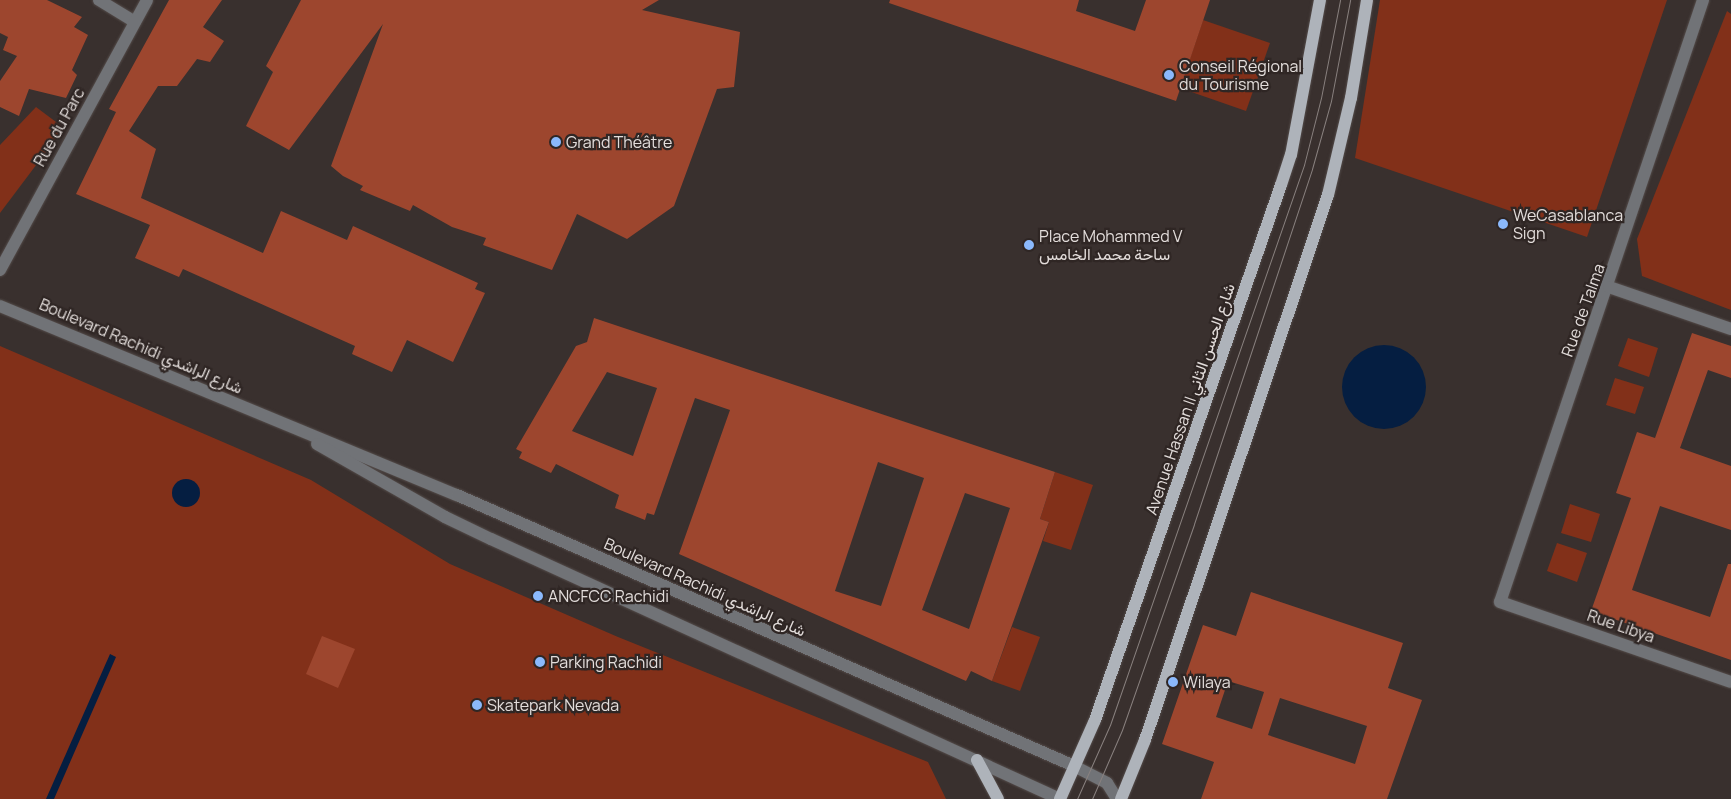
<!DOCTYPE html>
<meta charset="utf-8">
<style>
body{margin:0}
#map{position:relative;width:1731px;height:799px;overflow:hidden;background:#39302e;font-family:Manrope,Vazirmatn,sans-serif}
div>[style]{position:absolute}
[style*='--x']{left:calc(var(--x)*1px);top:calc(var(--y)*1px);width:calc(var(--w)*1px);rotate:calc(var(--a)*1deg)}
.green>*{inset:0;background:#823019}
.water>*{inset:0;background:#051e41}
.round{border-radius:50%}
.building>*{inset:0;background:#9d462e}
.roads{filter:drop-shadow(0 0 1px #544c4a) drop-shadow(0 0 1px #544c4a)}
.minor>*{height:12px;margin:-6px;padding:0 6px;transform-origin:6px;border-radius:6px;background:#717377}
.major>*{height:12px;margin:-6px;padding:0 6px;transform-origin:6px;border-radius:6px;background:#aeb3ba}
.tram>*{height:1px;margin:-0.5px;padding:0 0.5px;transform-origin:0.5px;border-radius:0.5px;background:#89817f}
.dots>*{width:14px;height:14px;translate:-50% -50%;box-sizing:border-box;border:2px solid #2f2624;border-radius:50%}
span{translate:-50% -50%;white-space:nowrap;text-align:center;line-height:1.15;-webkit-text-stroke:4.5px #2f2624;paint-order:stroke}
.poi-label{font-size:16px;color:#e3dddb}
.left{translate:0 -50%;text-align:left}
.street-label{font-size:16px;color:#e3dddb}
</style>
<div id="map">
<div class="green">
<i style="clip-path:polygon(1380px 0,1667px 0,1587px 237px,1355px 158px)"></i>
<i style="clip-path:polygon(1727px 11px,1731px 14px,1731px 310px,1642px 276px,1637px 239px)"></i>
<i style="clip-path:polygon(1203px 20px,1270px 43px,1246px 111px,1180px 88px)"></i>
<i style="clip-path:polygon(36px 107px,64px 128px,0 213px,0 145px)"></i>
<i style="clip-path:polygon(1628px 338px,1658px 348px,1649px 377px,1618px 366px)"></i>
<i style="clip-path:polygon(0 346px,311px 480px,450px 564px,618px 637px,928px 762px,946px 799px,0 799px)"></i>
<i style="clip-path:polygon(1615px 378px,1644px 387px,1635px 414px,1606px 405px)"></i>
<i style="clip-path:polygon(1055px 472px,1093px 485px,1071px 550px,1043px 541px,1049px 522px,1040px 519px)"></i>
<i style="clip-path:polygon(1570px 504px,1600px 514px,1591px 542px,1561px 533px)"></i>
<i style="clip-path:polygon(1557px 543px,1587px 553px,1577px 582px,1547px 571px)"></i>
<i style="clip-path:polygon(1012px 627px,1040px 637px,1020px 691px,992px 681px)"></i>
</div>
<div class="water">
<i class="round" style="left:1342px;top:345px;width:84px;height:84px"></i>
<i class="round" style="left:172px;top:479px;width:28px;height:28px"></i>
<i style="clip-path:polygon(110px 654px,116px 657px,54px 799px,46px 799px)"></i>
</div>
<div class="building">
<i style="clip-path:polygon(0 0,47px 0,82px 17px,74px 27px,88px 35px,72px 70px,77px 75px,66px 98px,29px 89px,19px 116px,0 107px,0 81px,17px 56px,3px 50px,8px 37px,0 33px)"></i>
<i style="clip-path:polygon(169px 0,222px 0,203px 27px,224px 41px,210px 62px,197px 59px,177px 86px,158px 86px,129px 131px,156px 149px,141px 198px,263px 253px,281px 211px,347px 240px,353px 226px,478px 283px,475px 289px,485px 293px,453px 362px,407px 340px,392px 372px,352px 354px,355px 346px,183px 269px,179px 277px,135px 258px,150px 225px,76px 194px,116px 112px,109px 109px)"></i>
<i style="clip-path:polygon(301px 0,659px 0,642px 10px,740px 32px,734px 87px,717px 89px,674px 206px,627px 239px,577px 214px,552px 270px,483px 245px,486px 238px,452px 227px,413px 205px,410px 211px,360px 190px,363px 186px,343px 176px,331px 166px,383px 24px,289px 150px,246px 126px,273px 72px,266px 66px)"></i>
<i style="clip-path:polygon(890px 0,1079px 0,1076px 11px,1135px 31px,1146px 0,1210px 0,1176px 101px,889px 3px)"></i>
<i style="clip-path:polygon(evenodd,594px 318px,1055px 472px,1040px 519px,1049px 522px,992px 681px,971px 671px,966px 681px,679px 554px,730px 410px,695px 398px,654px 515px,647px 513px,645px 520px,615px 508px,619px 495px,556px 464px,551px 473px,519px 458px,522px 452px,516px 449px,576px 346px,587px 342px,594px 318px,607px 372px,657px 388px,633px 456px,572px 431px,607px 372px,594px 318px,878px 462px,924px 478px,881px 606px,835px 591px,878px 462px,594px 318px,965px 493px,1010px 508px,969px 629px,922px 610px,965px 493px)"></i>
<i style="clip-path:polygon(1692px 333px,1731px 346px,1731px 378px,1708px 370px,1680px 448px,1731px 466px,1731px 530px,1660px 506px,1632px 590px,1710px 617px,1728px 564px,1731px 564px,1731px 660px,1591px 611px,1631px 498px,1616px 493px,1637px 432px,1655px 438px)"></i>
<i style="clip-path:polygon(evenodd,1251px 592px,1403px 643px,1388px 688px,1422px 700px,1387px 799px,1201px 799px,1214px 762px,1162px 744px,1203px 625px,1236px 636px,1251px 592px,1228px 681px,1264px 692px,1252px 729px,1216px 717px,1228px 681px,1251px 592px,1280px 698px,1367px 726px,1355px 764px,1268px 735px,1280px 698px)"></i>
<i style="clip-path:polygon(322px 636px,355px 649px,338px 688px,306px 674px)"></i>
</div>
<div class="roads">
<div class="minor">
<i style="--x:99;--y:0;--w:42;--a:31.4"></i>
<i style="--x:1703;--y:0;--w:635;--a:108.63"></i>
<i style="--x:1500;--y:602;--w:244;--a:19.1"></i>
<i style="--x:0;--y:270;--w:307;--a:-61.4"></i>
<i style="--x:1609;--y:287;--w:129;--a:19"></i>
<i style="--x:0;--y:306;--w:495;--a:22.5"></i>
<i style="--x:457;--y:495;--w:674;--a:23.71"></i>
<i style="--x:1074;--y:766;--w:37;--a:27"></i>
<i style="--x:1107;--y:783;--w:19;--a:58"></i>
<i style="--x:317;--y:444;--w:147;--a:29.7"></i>
<i style="--x:445;--y:517;--w:51;--a:25.6"></i>
<i style="--x:491;--y:539;--w:626;--a:24.56"></i>
</div>
<div class="major">
<i style="--x:977;--y:760;--w:44;--a:61.7"></i>
<i style="--x:1060;--y:799;--w:86;--a:-66.1"></i>
<i style="--x:1095;--y:720;--w:566;--a:-70.83"></i>
<i style="--x:1281;--y:185;--w:32;--a:-72"></i>
<i style="--x:1291;--y:155;--w:158;--a:-79.4"></i>
<i style="--x:1121;--y:799;--w:64;--a:-67.9"></i>
<i style="--x:1145;--y:740;--w:575;--a:-71.44"></i>
<i style="--x:1328;--y:195;--w:100;--a:-76.7"></i>
<i style="--x:1351;--y:98;--w:99;--a:-80.7"></i>
</div>
</div>
<div class="tram">
<i style="--x:1077;--y:799;--w:81;--a:-66"></i>
<i style="--x:1110;--y:725;--w:593;--a:-70.89"></i>
<i style="--x:1304;--y:165;--w:69;--a:-75.8"></i>
<i style="--x:1321;--y:98;--w:100;--a:-79"></i>
<i style="--x:1092;--y:799;--w:75;--a:-66.5"></i>
<i style="--x:1122;--y:730;--w:218;--a:-70.7"></i>
<i style="--x:1194;--y:524;--w:374;--a:-71.6"></i>
<i style="--x:1312;--y:169;--w:71;--a:-74.4"></i>
<i style="--x:1331;--y:101;--w:103;--a:-79.3"></i>
</div>
<div class="dots">
<i style="left:1169px;top:75px;background:#8bb9fc"></i>
<i style="left:556px;top:142px;background:#8bb9fc"></i>
<i style="left:1503px;top:224px;background:#8bb9fc"></i>
<i style="left:1029px;top:245px;background:#8bb9fc"></i>
<i style="left:538px;top:596px;background:#8bb9fc"></i>
<i style="left:540px;top:662px;background:#8bb9fc"></i>
<i style="left:1173px;top:682px;background:#8bb9fc"></i>
<i style="left:477px;top:705px;background:#8bb9fc"></i>
</div>
<div class="poi-label">
<span class="left" style="left:1179px;top:75px">Conseil Régional<br>du Tourisme</span>
<span class="left" style="left:566px;top:142px">Grand Théâtre</span>
<span class="left" style="left:1513px;top:224px">WeCasablanca<br>Sign</span>
<span class="left" style="left:1039px;top:245px">Place Mohammed V<br>ساحة محمد الخامس</span>
<span class="left" style="left:548px;top:596px">ANCFCC Rachidi</span>
<span class="left" style="left:550px;top:662px">Parking Rachidi</span>
<span class="left" style="left:1183px;top:682px">Wilaya</span>
<span class="left" style="left:487px;top:705px">Skatepark Nevada</span>
</div>
<div class="street-label">
<span style="left:59px;top:127px;rotate:-61deg">Rue du Parc</span>
<span style="left:1583px;top:310px;rotate:-70deg">Rue de Talma</span>
<span style="left:141px;top:346px;rotate:23deg">Boulevard Rachidi شارع الراشدي</span>
<span style="left:1190px;top:399px;rotate:-71deg">Avenue Hassan II شارع الحسن الثاني</span>
<span style="left:705px;top:587px;rotate:24deg">Boulevard Rachidi شارع الراشدي</span>
<span style="left:1621px;top:626px;rotate:19deg">Rue Libya</span>
</div>
</div>
